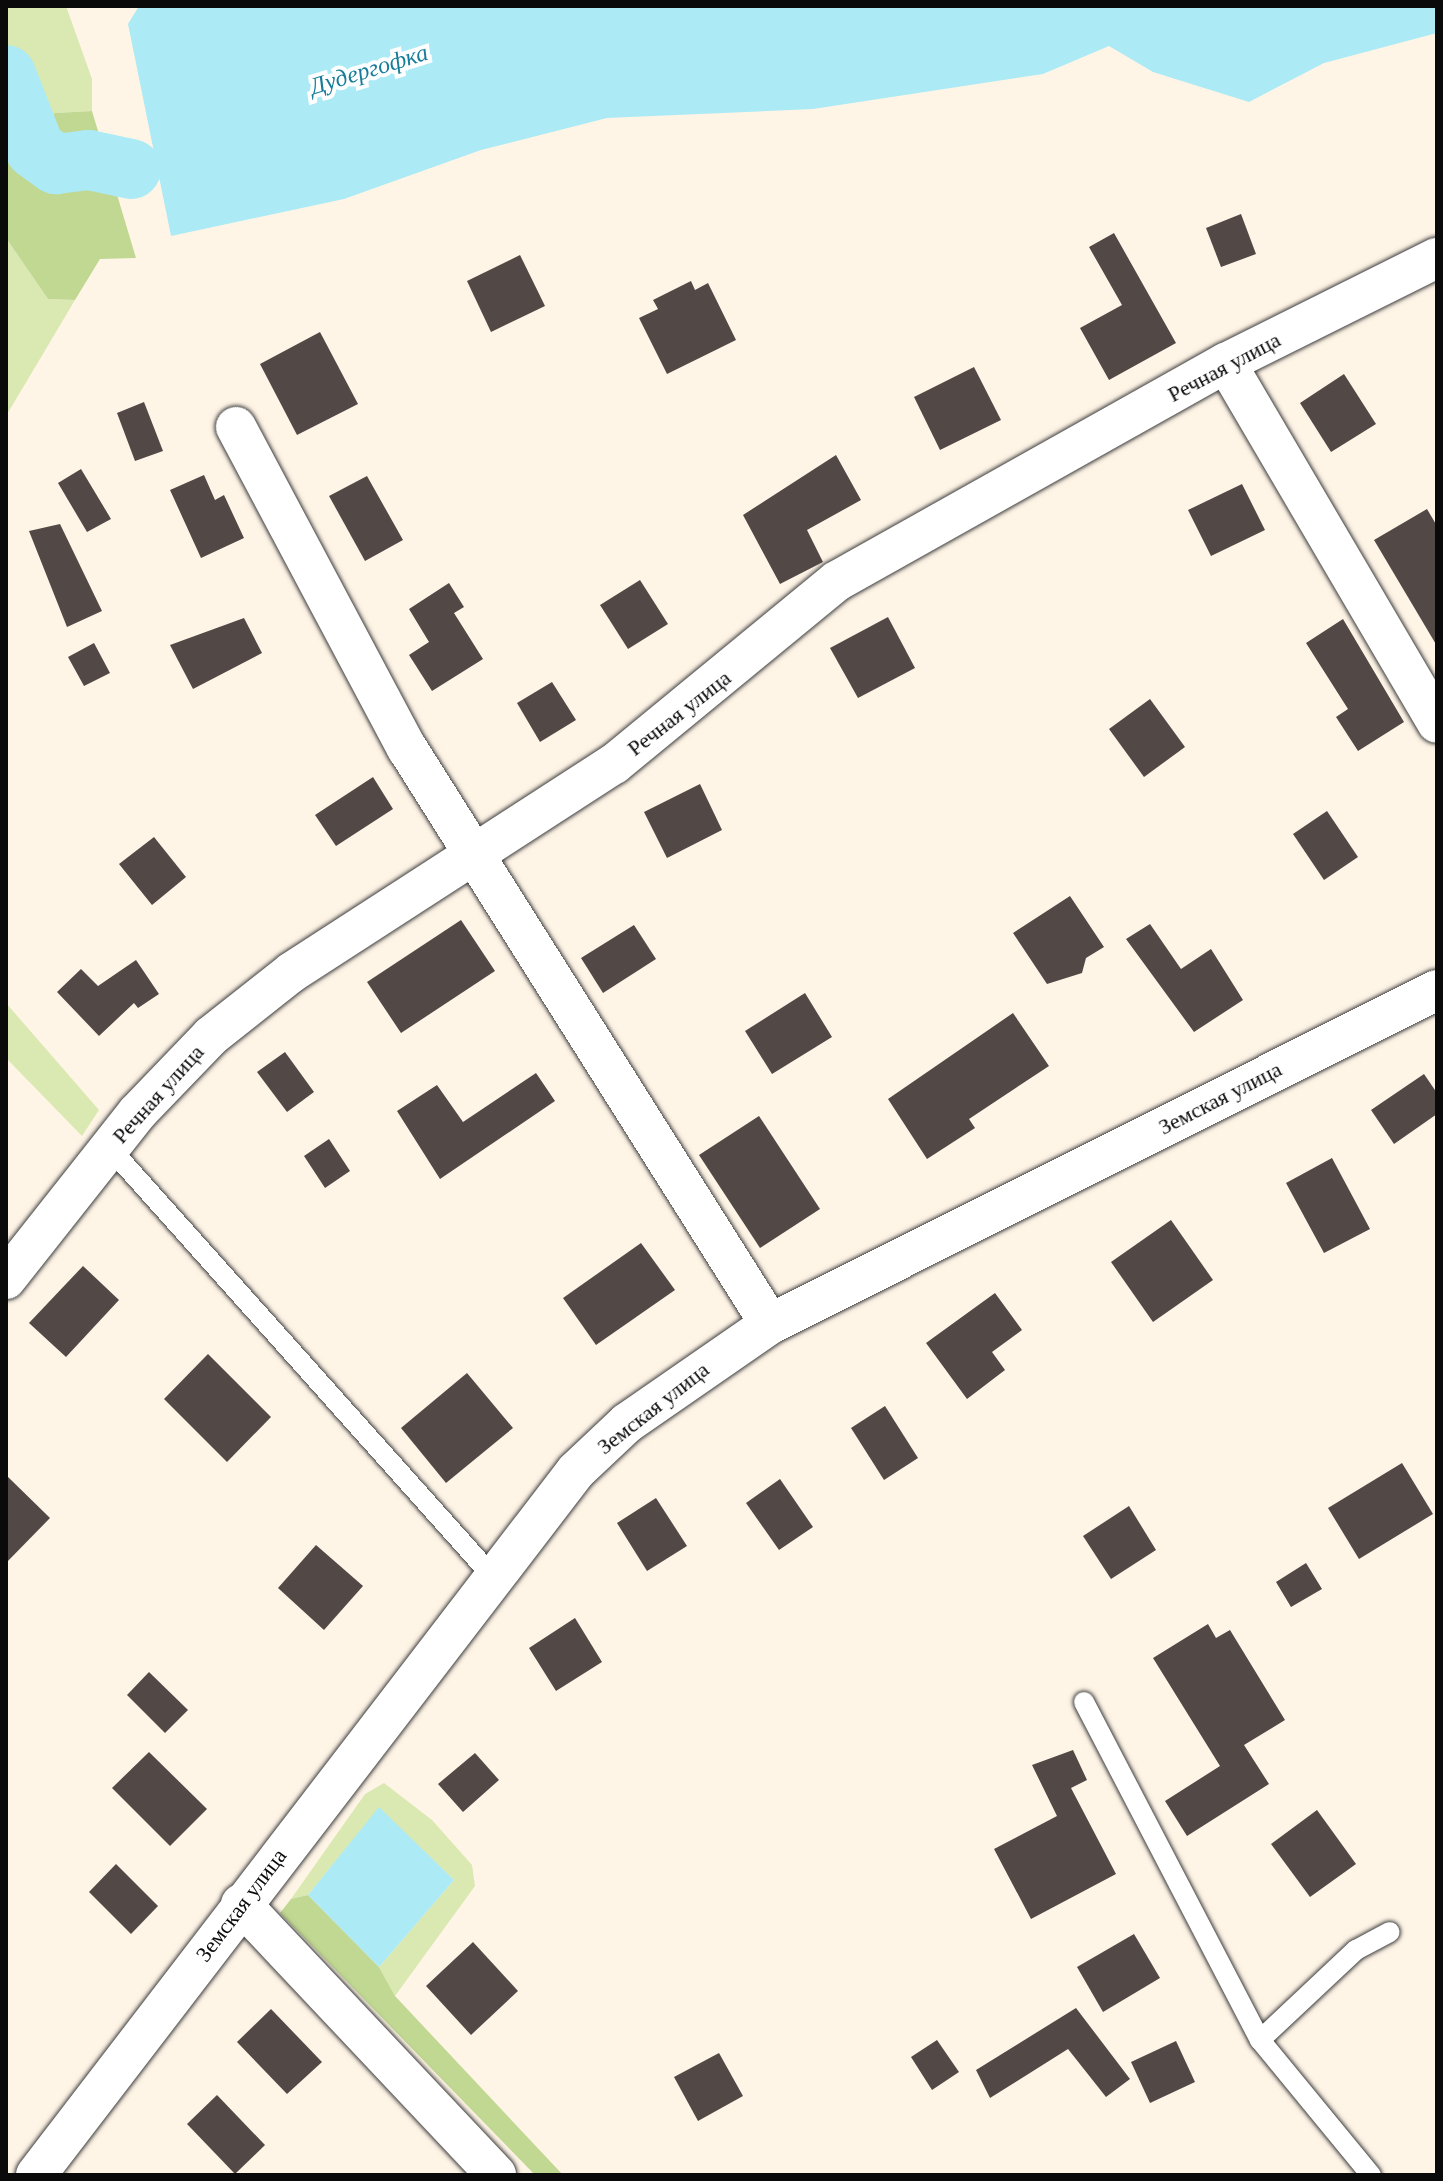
<!DOCTYPE html>
<meta charset="utf-8">
<style>
body{margin:0}
#map{position:relative;width:1443px;height:2181px;overflow:hidden;background:#fff5e7;font-family:"Times New Roman",serif}
div>[style]{position:absolute}
[style*='--x']{left:calc(var(--x)*1px);top:calc(var(--y)*1px);width:calc(var(--w)*1px);rotate:calc(var(--a)*1deg)}
.green>*{inset:0;background:#dae8b2}
.forest>*{inset:0;background:#c1d892}
.water>*{inset:0;background:#aceaf5}
.river>*{height:60px;margin:-30px;padding:0 30px;transform-origin:30px;border-radius:30px;background:#aceaf5}
.building>*{inset:0;background:#524846}
.roads{filter:drop-shadow(0 0 2px #3d3d3d) drop-shadow(0 0 2px #3d3d3d)}
.lane>*{height:20px;margin:-10px;padding:0 10px;transform-origin:10px;border-radius:10px;background:#fff}
.street>*{height:40px;margin:-20px;padding:0 20px;transform-origin:20px;border-radius:20px;background:#fff}
span{translate:-50% -50%;white-space:nowrap;text-align:center;line-height:1.15;-webkit-text-stroke:8px #fff;paint-order:stroke}
.street-label{font-size:22px;color:#0a0a0a}
.water-label{font-size:24px;color:#167d99;font-style:italic}
.frame{position:absolute;inset:0;border:8px solid #0a0a0a;pointer-events:none}
</style>
<div id="map">
<div class="green">
<i style="clip-path:polygon(6px 6px,66px 6px,92px 79px,92px 111px,55px 113px,24px 144px,6px 137px)"></i>
<i style="clip-path:polygon(6px 238px,48px 299px,75px 300px,6px 416px)"></i>
<i style="clip-path:polygon(6px 1003px,99px 1110px,82px 1136px,6px 1058px)"></i>
<i style="clip-path:polygon(384px 1783px,432px 1820px,472px 1865px,475px 1886px,395px 1996px,379px 1967px,454px 1880px,379px 1808px,308px 1895px,291px 1899px,365px 1794px)"></i>
</div>
<div class="forest">
<i style="clip-path:polygon(92px 111px,136px 258px,100px 259px,75px 300px,48px 299px,6px 238px,6px 137px,24px 144px,55px 113px)"></i>
<i style="clip-path:polygon(308px 1895px,379px 1967px,395px 1996px,563px 2175px,535px 2175px,280px 1913px,291px 1899px)"></i>
</div>
<div class="water">
<i style="clip-path:polygon(139px 6px,1437px 6px,1437px 33px,1324px 63px,1249px 102px,1153px 72px,1109px 46px,1043px 74px,813px 109px,607px 118px,481px 150px,344px 199px,171px 236px,128px 24px)"></i>
<i style="clip-path:polygon(379px 1807px,454px 1880px,379px 1967px,308px 1895px)"></i>
</div>
<div class="river">
<i style="--x:6;--y:75;--w:79;--a:68.6"></i>
<i style="--x:35;--y:149;--w:26;--a:36"></i>
<i style="--x:56;--y:164;--w:33;--a:-7"></i>
<i style="--x:89;--y:160;--w:43;--a:12.1"></i>
</div>
<div class="building">
<i style="clip-path:polygon(1241px 214px,1256px 254px,1221px 267px,1206px 228px)"></i>
<i style="clip-path:polygon(1114px 233px,1176px 343px,1109px 380px,1080px 328px,1122px 305px,1089px 247px)"></i>
<i style="clip-path:polygon(520px 255px,545px 306px,491px 332px,467px 281px)"></i>
<i style="clip-path:polygon(691px 281px,695px 290px,708px 283px,736px 340px,667px 374px,639px 318px,658px 309px,653px 300px)"></i>
<i style="clip-path:polygon(320px 332px,358px 404px,297px 435px,260px 364px)"></i>
<i style="clip-path:polygon(974px 367px,1001px 420px,940px 450px,914px 397px)"></i>
<i style="clip-path:polygon(1344px 374px,1376px 424px,1331px 452px,1300px 403px)"></i>
<i style="clip-path:polygon(144px 402px,163px 451px,135px 461px,117px 413px)"></i>
<i style="clip-path:polygon(836px 455px,861px 500px,807px 530px,823px 562px,780px 584px,743px 515px)"></i>
<i style="clip-path:polygon(81px 469px,111px 519px,87px 532px,58px 483px)"></i>
<i style="clip-path:polygon(204px 475px,215px 500px,224px 495px,244px 538px,201px 558px,170px 490px)"></i>
<i style="clip-path:polygon(367px 476px,403px 540px,365px 561px,329px 496px)"></i>
<i style="clip-path:polygon(1242px 484px,1265px 530px,1211px 556px,1188px 510px)"></i>
<i style="clip-path:polygon(1427px 509px,1437px 526px,1437px 646px,1374px 540px)"></i>
<i style="clip-path:polygon(60px 524px,102px 611px,67px 627px,29px 531px)"></i>
<i style="clip-path:polygon(640px 580px,668px 624px,628px 649px,600px 605px)"></i>
<i style="clip-path:polygon(449px 583px,464px 607px,454px 613px,483px 659px,432px 691px,409px 655px,429px 642px,409px 609px)"></i>
<i style="clip-path:polygon(888px 617px,915px 668px,858px 698px,830px 648px)"></i>
<i style="clip-path:polygon(244px 618px,262px 653px,193px 689px,170px 645px)"></i>
<i style="clip-path:polygon(1343px 619px,1404px 722px,1358px 751px,1336px 717px,1348px 709px,1306px 643px)"></i>
<i style="clip-path:polygon(94px 643px,110px 673px,84px 686px,68px 657px)"></i>
<i style="clip-path:polygon(552px 682px,576px 720px,540px 742px,517px 703px)"></i>
<i style="clip-path:polygon(1150px 699px,1185px 747px,1144px 777px,1109px 729px)"></i>
<i style="clip-path:polygon(373px 777px,393px 809px,336px 846px,315px 815px)"></i>
<i style="clip-path:polygon(700px 784px,722px 830px,667px 858px,644px 812px)"></i>
<i style="clip-path:polygon(1327px 811px,1358px 857px,1324px 880px,1293px 834px)"></i>
<i style="clip-path:polygon(154px 837px,186px 877px,152px 905px,119px 864px)"></i>
<i style="clip-path:polygon(1070px 896px,1104px 947px,1086px 958px,1082px 973px,1047px 984px,1013px 933px)"></i>
<i style="clip-path:polygon(461px 920px,495px 971px,401px 1033px,367px 982px)"></i>
<i style="clip-path:polygon(1150px 924px,1181px 969px,1211px 949px,1243px 1000px,1194px 1032px,1126px 939px)"></i>
<i style="clip-path:polygon(634px 925px,656px 959px,603px 993px,581px 958px)"></i>
<i style="clip-path:polygon(136px 960px,159px 994px,138px 1008px,134px 1003px,99px 1036px,57px 992px,81px 969px,98px 986px)"></i>
<i style="clip-path:polygon(805px 993px,832px 1037px,772px 1074px,745px 1031px)"></i>
<i style="clip-path:polygon(1013px 1013px,1049px 1066px,969px 1119px,975px 1128px,927px 1159px,888px 1099px)"></i>
<i style="clip-path:polygon(285px 1052px,314px 1092px,287px 1112px,257px 1072px)"></i>
<i style="clip-path:polygon(536px 1073px,555px 1101px,440px 1179px,397px 1111px,437px 1085px,463px 1122px)"></i>
<i style="clip-path:polygon(1424px 1074px,1437px 1093px,1437px 1114px,1394px 1144px,1371px 1110px)"></i>
<i style="clip-path:polygon(759px 1116px,820px 1209px,760px 1248px,699px 1155px)"></i>
<i style="clip-path:polygon(329px 1139px,350px 1171px,325px 1188px,304px 1156px)"></i>
<i style="clip-path:polygon(1332px 1158px,1370px 1229px,1324px 1253px,1286px 1183px)"></i>
<i style="clip-path:polygon(1171px 1220px,1213px 1280px,1153px 1322px,1111px 1262px)"></i>
<i style="clip-path:polygon(641px 1243px,675px 1290px,596px 1345px,563px 1298px)"></i>
<i style="clip-path:polygon(83px 1266px,119px 1300px,66px 1357px,29px 1323px)"></i>
<i style="clip-path:polygon(995px 1293px,1022px 1330px,992px 1352px,1005px 1370px,967px 1399px,926px 1343px)"></i>
<i style="clip-path:polygon(208px 1354px,271px 1417px,227px 1462px,164px 1399px)"></i>
<i style="clip-path:polygon(467px 1373px,513px 1428px,446px 1483px,401px 1428px)"></i>
<i style="clip-path:polygon(885px 1406px,918px 1458px,884px 1480px,851px 1428px)"></i>
<i style="clip-path:polygon(1402px 1463px,1433px 1514px,1359px 1559px,1328px 1508px)"></i>
<i style="clip-path:polygon(6px 1475px,50px 1518px,6px 1563px)"></i>
<i style="clip-path:polygon(780px 1479px,813px 1527px,779px 1550px,746px 1503px)"></i>
<i style="clip-path:polygon(656px 1498px,687px 1546px,647px 1571px,617px 1523px)"></i>
<i style="clip-path:polygon(1129px 1506px,1156px 1550px,1111px 1579px,1083px 1536px)"></i>
<i style="clip-path:polygon(316px 1545px,363px 1586px,324px 1630px,278px 1588px)"></i>
<i style="clip-path:polygon(1306px 1563px,1322px 1589px,1291px 1607px,1276px 1582px)"></i>
<i style="clip-path:polygon(575px 1618px,602px 1662px,556px 1691px,529px 1648px)"></i>
<i style="clip-path:polygon(1208px 1624px,1216px 1638px,1230px 1630px,1285px 1720px,1244px 1745px,1269px 1784px,1187px 1836px,1165px 1801px,1220px 1766px,1153px 1658px)"></i>
<i style="clip-path:polygon(149px 1672px,188px 1710px,165px 1733px,127px 1695px)"></i>
<i style="clip-path:polygon(1073px 1750px,1087px 1780px,1071px 1788px,1116px 1874px,1031px 1919px,994px 1849px,1057px 1816px,1032px 1765px)"></i>
<i style="clip-path:polygon(149px 1752px,207px 1809px,170px 1846px,112px 1788px)"></i>
<i style="clip-path:polygon(475px 1753px,499px 1780px,463px 1812px,438px 1784px)"></i>
<i style="clip-path:polygon(1317px 1810px,1356px 1864px,1310px 1897px,1271px 1844px)"></i>
<i style="clip-path:polygon(116px 1864px,158px 1906px,131px 1934px,89px 1892px)"></i>
<i style="clip-path:polygon(1134px 1934px,1160px 1978px,1103px 2012px,1077px 1967px)"></i>
<i style="clip-path:polygon(473px 1942px,518px 1991px,471px 2035px,426px 1986px)"></i>
<i style="clip-path:polygon(1076px 2008px,1130px 2079px,1106px 2097px,1068px 2049px,990px 2098px,976px 2070px)"></i>
<i style="clip-path:polygon(271px 2009px,322px 2062px,287px 2094px,237px 2042px)"></i>
<i style="clip-path:polygon(937px 2040px,959px 2072px,932px 2090px,911px 2057px)"></i>
<i style="clip-path:polygon(1176px 2041px,1195px 2082px,1150px 2103px,1131px 2062px)"></i>
<i style="clip-path:polygon(719px 2053px,743px 2096px,698px 2121px,674px 2077px)"></i>
<i style="clip-path:polygon(217px 2095px,265px 2145px,235px 2174px,187px 2124px)"></i>
</div>
<div class="roads">
<div class="lane">
<i style="--x:109;--y:1147;--w:577;--a:48.23"></i>
<i style="--x:1084;--y:1702;--w:381;--a:62.5"></i>
<i style="--x:1260;--y:2040;--w:175;--a:50.6"></i>
<i style="--x:1260;--y:2040;--w:132;--a:-43.2"></i>
<i style="--x:1356;--y:1950;--w:38;--a:-28"></i>
</div>
<div class="street">
<i style="--x:1226;--y:363;--w:417;--a:59.6"></i>
<i style="--x:236;--y:427;--w:364;--a:62"></i>
<i style="--x:407;--y:748;--w:681;--a:57.78"></i>
<i style="--x:6;--y:1279;--w:211;--a:-51.7"></i>
<i style="--x:137;--y:1113;--w:107;--a:-46.1"></i>
<i style="--x:211;--y:1036;--w:103;--a:-38.3"></i>
<i style="--x:292;--y:972;--w:383;--a:-32.9"></i>
<i style="--x:614;--y:764;--w:288;--a:-39.4"></i>
<i style="--x:837;--y:581;--w:446;--a:-29.3"></i>
<i style="--x:1226;--y:363;--w:236;--a:-26.5"></i>
<i style="--x:241;--y:1904;--w:372;--a:46.7"></i>
<i style="--x:36;--y:2175;--w:887;--a:-52.51"></i>
<i style="--x:576;--y:1471;--w:70;--a:-43.3"></i>
<i style="--x:627;--y:1423;--w:174;--a:-34.7"></i>
<i style="--x:770;--y:1324;--w:746;--a:-26.6"></i>
</div>
</div>
<div class="street-label">
<span style="left:1224px;top:367px;rotate:-28deg">Речная улица</span>
<span style="left:679px;top:713px;rotate:-38deg">Речная улица</span>
<span style="left:158px;top:1094px;rotate:-48deg">Речная улица</span>
<span style="left:1220px;top:1098px;rotate:-27deg">Земская улица</span>
<span style="left:653px;top:1408px;rotate:-38deg">Земская улица</span>
<span style="left:241px;top:1905px;rotate:-53deg">Земская улица</span>
</div>
<div class="water-label">
<span style="left:369px;top:70px;rotate:-17deg">Дудергофка</span>
</div>
<div class="frame"></div>
</div>
